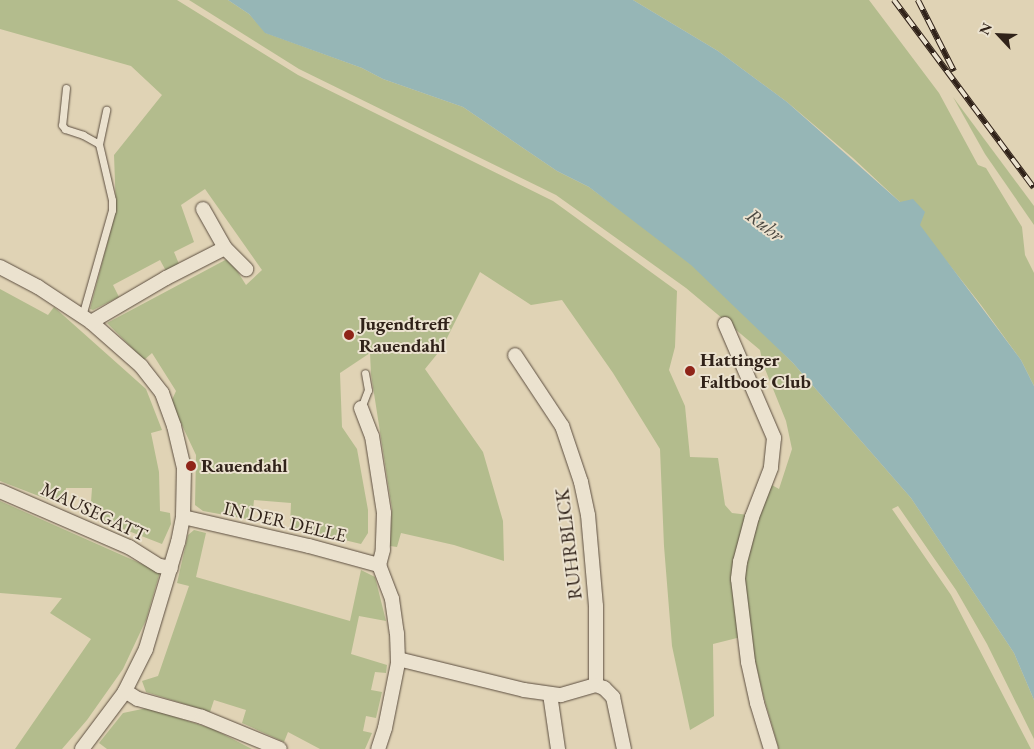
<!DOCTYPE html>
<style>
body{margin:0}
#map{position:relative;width:1034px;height:749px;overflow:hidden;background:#e0d3b5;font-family:"EB Garamond",serif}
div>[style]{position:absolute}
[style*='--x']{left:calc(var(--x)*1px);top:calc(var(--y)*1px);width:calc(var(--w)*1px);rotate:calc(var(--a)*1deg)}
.green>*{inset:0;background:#b3bc8d}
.water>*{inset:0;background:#96b6b6}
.roads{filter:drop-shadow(0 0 1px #5c4e40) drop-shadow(0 0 1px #5c4e40)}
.service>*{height:7px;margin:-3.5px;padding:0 3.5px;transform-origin:3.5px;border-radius:3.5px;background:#ebe2cf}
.minor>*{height:14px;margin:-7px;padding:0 7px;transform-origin:7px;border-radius:7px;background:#ebe2cf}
.rail>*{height:5.5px;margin-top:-2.75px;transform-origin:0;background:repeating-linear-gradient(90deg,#ebe2cf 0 11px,#302219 0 22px);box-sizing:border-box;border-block:1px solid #302219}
.dots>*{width:14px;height:14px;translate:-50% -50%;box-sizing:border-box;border:2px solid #ebe2cf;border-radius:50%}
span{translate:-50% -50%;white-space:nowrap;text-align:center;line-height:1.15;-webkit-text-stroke:4px #ebe2cf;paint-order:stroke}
.poi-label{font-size:19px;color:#302219;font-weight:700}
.left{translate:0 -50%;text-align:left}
.street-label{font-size:19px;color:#302219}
.water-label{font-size:20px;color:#4a4740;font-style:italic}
.north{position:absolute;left:974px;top:10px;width:50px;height:50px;-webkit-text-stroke:4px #ebe2cf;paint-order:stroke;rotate:295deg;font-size:14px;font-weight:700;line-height:20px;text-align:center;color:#302219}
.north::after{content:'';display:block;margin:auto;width:18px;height:22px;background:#302219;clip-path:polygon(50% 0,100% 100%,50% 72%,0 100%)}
</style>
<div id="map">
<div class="green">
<i style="clip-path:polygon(0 0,177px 0,298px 75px,553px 201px,677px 291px,675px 347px,669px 370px,685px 406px,690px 457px,718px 458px,725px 505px,732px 513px,749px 515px,741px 637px,713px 644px,714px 716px,690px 730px,672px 646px,664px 546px,660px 449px,613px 373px,562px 300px,531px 305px,480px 272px,442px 348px,425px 369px,483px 452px,503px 521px,504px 561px,454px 545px,401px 533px,397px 547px,390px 546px,392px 509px,371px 374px,370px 353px,340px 373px,342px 427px,357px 449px,368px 510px,368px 533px,361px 544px,290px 527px,291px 503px,254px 500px,252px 520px,203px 511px,195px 505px,196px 455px,171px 402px,176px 391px,152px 353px,144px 360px,107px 323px,229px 258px,246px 285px,262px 270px,205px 189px,181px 205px,194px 242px,174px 252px,179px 264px,166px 271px,160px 260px,113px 285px,119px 297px,93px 310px,90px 309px,116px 210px,114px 155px,162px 95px,131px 66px,0 29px)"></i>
<i style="clip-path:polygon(189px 0,228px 0,249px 14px,266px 33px,362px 68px,383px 79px,463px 107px,557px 171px,589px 187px,693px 264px,793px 363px,911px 498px,1014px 653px,1034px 700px,1034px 739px,987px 644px,956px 590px,898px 506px,892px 509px,951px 595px,1031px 749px,779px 749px,764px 698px,748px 632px,742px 575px,753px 525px,770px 484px,779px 489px,792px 449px,786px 421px,763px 364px,760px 350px,686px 288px,556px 195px,299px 69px)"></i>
<i style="clip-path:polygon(633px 0,869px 0,939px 93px,978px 165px,986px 168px,1022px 227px,1025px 255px,1034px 273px,1034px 386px,1021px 360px,981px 305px,900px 202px,853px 158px,787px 102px,718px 51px)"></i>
<i style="clip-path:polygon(953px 97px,1034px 206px,1034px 225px,985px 154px)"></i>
<i style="clip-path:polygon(0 289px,48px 315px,54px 307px,146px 389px,162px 430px,151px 433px,159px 472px,160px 511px,170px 513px,171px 524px,162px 544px,90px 516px,92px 488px,66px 488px,62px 505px,0 481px)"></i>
<i style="clip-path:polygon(0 501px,160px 572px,146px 620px,123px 669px,87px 720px,62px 749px,15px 749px,91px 639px,50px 613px,62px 598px,0 593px)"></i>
<i style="clip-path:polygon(194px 530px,206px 533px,196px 577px,350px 621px,361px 570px,375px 577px,386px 621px,359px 616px,351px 654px,387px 665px,386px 673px,375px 672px,371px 690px,382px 692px,376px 718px,366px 716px,363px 731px,372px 733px,365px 749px,320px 749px,288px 732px,284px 742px,242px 723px,246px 710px,214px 700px,210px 712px,146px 692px,142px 681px,158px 676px,189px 586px,177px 583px,188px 535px)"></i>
<i style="clip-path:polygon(147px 708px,213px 729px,252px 749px,107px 749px,99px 743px,123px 713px)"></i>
</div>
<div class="water">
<i style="clip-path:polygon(228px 0,633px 0,718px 51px,787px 102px,900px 202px,913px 199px,925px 212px,920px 225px,1021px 360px,1034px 386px,1034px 700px,1014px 653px,911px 498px,793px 363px,691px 265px,589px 187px,557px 171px,463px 107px,383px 79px,362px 68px,265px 33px,249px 14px)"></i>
</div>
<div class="roads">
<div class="service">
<i style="--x:66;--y:88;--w:37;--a:96"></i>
<i style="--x:62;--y:125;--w:5;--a:53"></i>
<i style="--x:65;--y:129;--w:19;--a:18"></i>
<i style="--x:83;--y:135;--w:18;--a:29"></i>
<i style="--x:82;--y:316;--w:110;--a:-74.2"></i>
<i style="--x:112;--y:210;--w:10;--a:-90"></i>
<i style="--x:112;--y:200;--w:57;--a:-103.1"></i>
<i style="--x:99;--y:144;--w:35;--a:-78"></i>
<i style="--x:361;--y:408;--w:19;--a:-69"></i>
<i style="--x:368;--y:390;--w:17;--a:-100"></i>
</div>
<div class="minor">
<i style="--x:203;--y:209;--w:45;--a:60.6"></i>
<i style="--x:0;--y:267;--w:43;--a:27.8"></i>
<i style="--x:38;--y:287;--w:64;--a:33.4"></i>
<i style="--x:91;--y:322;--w:67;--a:41.3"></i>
<i style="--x:141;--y:366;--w:34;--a:52"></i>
<i style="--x:162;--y:393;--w:35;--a:70"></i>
<i style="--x:174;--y:426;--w:43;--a:76.6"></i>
<i style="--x:184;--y:468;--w:49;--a:91.2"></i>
<i style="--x:183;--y:517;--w:25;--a:101"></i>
<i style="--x:178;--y:542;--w:112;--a:106.7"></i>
<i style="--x:146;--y:649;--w:49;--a:116.6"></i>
<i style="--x:124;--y:693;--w:70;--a:126.9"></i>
<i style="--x:91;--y:322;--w:87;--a:-30.4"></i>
<i style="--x:166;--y:278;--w:66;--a:-27"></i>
<i style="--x:225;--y:248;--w:30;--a:45"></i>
<i style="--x:725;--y:324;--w:124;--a:66.7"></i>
<i style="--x:774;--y:438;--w:30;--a:96"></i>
<i style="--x:771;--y:468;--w:53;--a:111.2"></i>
<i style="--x:752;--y:517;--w:47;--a:104.9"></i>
<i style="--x:740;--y:562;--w:17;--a:97"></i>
<i style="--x:738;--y:579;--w:84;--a:83.1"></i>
<i style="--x:748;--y:662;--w:42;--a:77.6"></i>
<i style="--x:757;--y:703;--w:48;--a:73.1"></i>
<i style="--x:361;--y:408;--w:30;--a:69"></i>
<i style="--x:372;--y:436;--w:78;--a:81.1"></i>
<i style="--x:384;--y:513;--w:37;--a:92"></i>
<i style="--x:383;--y:550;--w:16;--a:105"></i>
<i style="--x:379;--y:565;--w:36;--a:69"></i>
<i style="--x:392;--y:599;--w:34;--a:82"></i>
<i style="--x:397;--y:633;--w:30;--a:88"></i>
<i style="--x:398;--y:663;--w:66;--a:101.3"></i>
<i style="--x:385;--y:728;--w:22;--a:108"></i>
<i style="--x:0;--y:491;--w:141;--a:23.5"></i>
<i style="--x:129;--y:547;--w:36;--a:32"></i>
<i style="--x:160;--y:566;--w:11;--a:10"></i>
<i style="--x:183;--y:517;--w:129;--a:13"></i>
<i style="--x:309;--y:546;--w:73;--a:15.2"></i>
<i style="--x:398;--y:659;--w:130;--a:13.8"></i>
<i style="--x:524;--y:690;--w:37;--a:8"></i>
<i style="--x:561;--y:695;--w:36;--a:-16"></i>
<i style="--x:596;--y:685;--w:79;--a:-90"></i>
<i style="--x:596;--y:606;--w:91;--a:-95"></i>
<i style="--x:588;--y:515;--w:34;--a:-102"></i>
<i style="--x:581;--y:482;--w:59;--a:-108.7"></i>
<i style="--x:562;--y:426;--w:85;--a:-123.5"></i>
<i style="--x:596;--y:685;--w:9;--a:21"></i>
<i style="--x:604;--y:688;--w:13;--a:45"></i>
<i style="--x:613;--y:697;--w:53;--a:78.1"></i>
<i style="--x:125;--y:691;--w:15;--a:32"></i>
<i style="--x:138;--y:699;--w:66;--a:15.7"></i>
<i style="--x:202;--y:717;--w:84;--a:22.3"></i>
<i style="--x:550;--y:694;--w:56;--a:81.7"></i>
</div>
</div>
<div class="rail">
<i style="--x:894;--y:0;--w:234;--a:53.3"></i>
<i style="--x:918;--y:0;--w:80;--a:63.1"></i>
</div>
<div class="dots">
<i style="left:349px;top:335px;background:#8f2418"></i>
<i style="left:690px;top:371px;background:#8f2418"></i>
<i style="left:191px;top:466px;background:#8f2418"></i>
</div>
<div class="poi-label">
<span class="left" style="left:359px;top:335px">Jugendtreff<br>Rauendahl</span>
<span class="left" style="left:700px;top:371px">Hattinger<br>Faltboot Club</span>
<span class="left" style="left:201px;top:466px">Rauendahl</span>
</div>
<div class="street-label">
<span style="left:94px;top:512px;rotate:25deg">MAUSEGATT</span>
<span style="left:285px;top:522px;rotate:13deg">IN DER DELLE</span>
<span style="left:569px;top:544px;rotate:-97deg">RUHRBLICK</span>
</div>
<div class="water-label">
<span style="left:765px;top:225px;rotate:37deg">Ruhr</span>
</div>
<div class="north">N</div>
</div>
